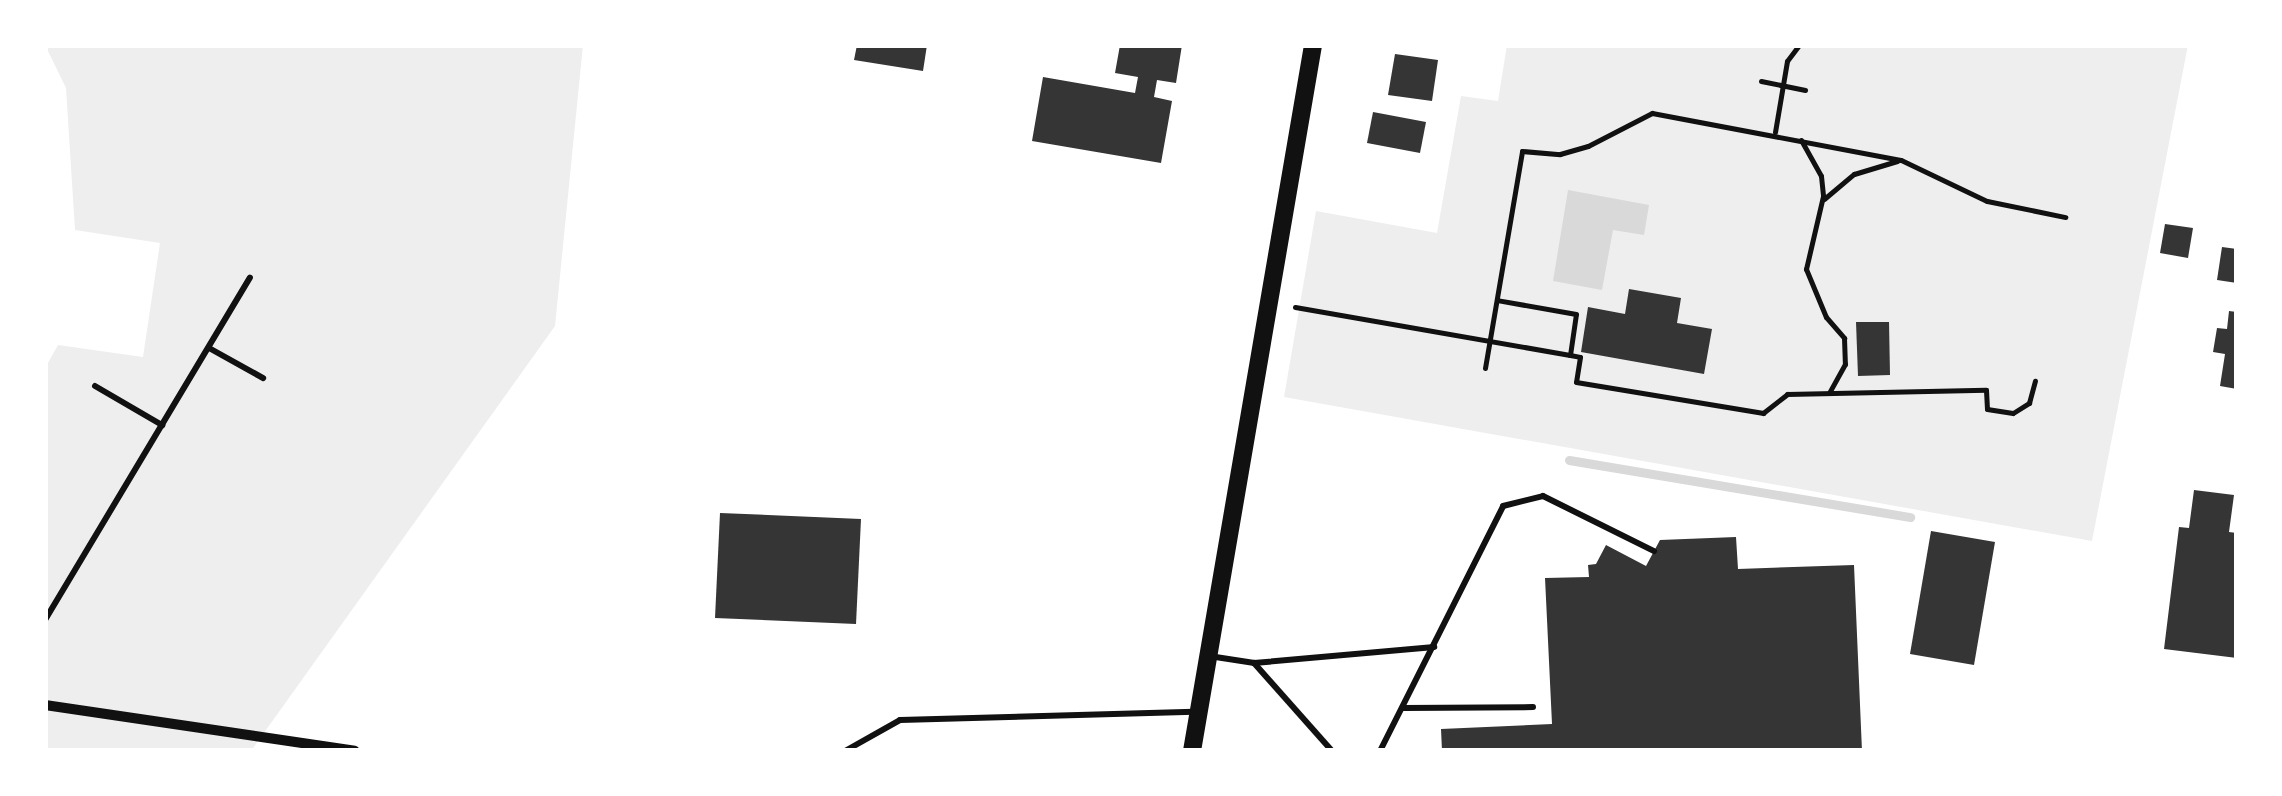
<!DOCTYPE html>
<style>
body{margin:0}
#map{position:relative;width:2282px;height:796px;overflow:hidden;background:#fff;font-family:Manrope,sans-serif}
div>[style]{position:absolute}
[style*='--x']{left:calc(var(--x)*1px);top:calc(var(--y)*1px);width:calc(var(--w)*1px);rotate:calc(var(--a)*1deg)}
.green>*{inset:0;background:#eee}
.water>*{inset:0;background:#d9d9d9}
.stream>*{height:9px;margin:-4.5px;padding:0 4.5px;transform-origin:4.5px;border-radius:4.5px;background:#d9d9d9}
.building>*{inset:0;background:#353535}
.path>*{height:5px;margin:-2.5px;padding:0 2.5px;transform-origin:2.5px;border-radius:2.5px;background:#111}
.service>*{height:6px;margin:-3px;padding:0 3px;transform-origin:3px;border-radius:3px;background:#111}
.minor>*{height:10px;margin:-5px;padding:0 5px;transform-origin:5px;border-radius:5px;background:#111}
.tertiary>*{height:18px;margin:-9px;padding:0 9px;transform-origin:9px;border-radius:9px;background:#111}
span{translate:-50% -50%;white-space:nowrap;text-align:center;line-height:1.15;-webkit-text-stroke:10px #fff;paint-order:stroke}
.frame{position:absolute;inset:0;border:48px solid #fff;pointer-events:none}
</style>
<div id="map">
<div class="green">
<i style="clip-path:polygon(45px 45px,583px 45px,555px 326px,251px 751px,45px 751px,45px 368px,58px 345px,143px 357px,160px 243px,75px 230px,66px 88px)"></i>
<i style="clip-path:polygon(1507px 45px,2188px 45px,2092px 541px,1284px 397px,1316px 211px,1437px 233px,1461px 96px,1498px 101px)"></i>
</div>
<div class="water">
<i style="clip-path:polygon(1568px 190px,1649px 205px,1644px 235px,1613px 230px,1602px 290px,1553px 281px)"></i>
</div>
<div class="stream">
<i style="--x:1569;--y:460;--w:346;--a:9.5"></i>
</div>
<div class="building">
<i style="clip-path:polygon(857px 45px,927px 45px,923px 71px,854px 60px)"></i>
<i style="clip-path:polygon(1120px 45px,1182px 45px,1176px 83px,1157px 80px,1154px 97px,1172px 101px,1161px 163px,1032px 141px,1043px 77px,1135px 93px,1138px 77px,1115px 73px)"></i>
<i style="clip-path:polygon(1395px 54px,1438px 60px,1432px 101px,1388px 95px)"></i>
<i style="clip-path:polygon(1373px 112px,1426px 122px,1420px 153px,1367px 143px)"></i>
<i style="clip-path:polygon(2165px 224px,2193px 228px,2188px 258px,2160px 253px)"></i>
<i style="clip-path:polygon(2222px 247px,2237px 249px,2237px 283px,2217px 280px)"></i>
<i style="clip-path:polygon(1629px 289px,1681px 298px,1677px 323px,1712px 329px,1704px 374px,1581px 352px,1588px 307px,1625px 314px)"></i>
<i style="clip-path:polygon(2229px 311px,2237px 312px,2237px 389px,2220px 386px,2225px 354px,2213px 352px,2217px 328px,2227px 329px)"></i>
<i style="clip-path:polygon(1856px 322px,1889px 322px,1890px 375px,1858px 376px)"></i>
<i style="clip-path:polygon(2194px 490px,2234px 495px,2229px 532px,2237px 533px,2237px 658px,2164px 649px,2179px 527px,2189px 528px)"></i>
<i style="clip-path:polygon(720px 513px,861px 519px,856px 624px,715px 618px)"></i>
<i style="clip-path:polygon(1931px 531px,1995px 542px,1974px 665px,1910px 654px)"></i>
<i style="clip-path:polygon(1736px 537px,1738px 569px,1854px 565px,1862px 751px,1442px 751px,1441px 729px,1552px 724px,1545px 578px,1589px 577px,1588px 565px,1596px 564px,1606px 545px,1646px 566px,1660px 540px)"></i>
</div>
<div class="path">
<i style="--x:1761;--y:81;--w:45;--a:11.6"></i>
<i style="--x:1775;--y:132;--w:72;--a:-80.4"></i>
<i style="--x:1787;--y:61;--w:20;--a:-53"></i>
<i style="--x:1801;--y:140;--w:41;--a:60.9"></i>
<i style="--x:1821;--y:176;--w:20;--a:84"></i>
<i style="--x:1823;--y:196;--w:75;--a:103.1"></i>
<i style="--x:1806;--y:269;--w:52;--a:67.4"></i>
<i style="--x:1826;--y:317;--w:28;--a:49"></i>
<i style="--x:1844;--y:338;--w:26;--a:88"></i>
<i style="--x:1845;--y:364;--w:33;--a:119"></i>
<i style="--x:1824;--y:199;--w:39;--a:-40"></i>
<i style="--x:1854;--y:174;--w:45;--a:-16.8"></i>
<i style="--x:1295;--y:307;--w:279;--a:9.9"></i>
<i style="--x:1570;--y:355;--w:41;--a:-81.7"></i>
<i style="--x:1576;--y:314;--w:80;--a:-170"></i>
<i style="--x:1570;--y:355;--w:10;--a:11"></i>
<i style="--x:1580;--y:357;--w:25;--a:99"></i>
<i style="--x:1576;--y:382;--w:190;--a:9.4"></i>
<i style="--x:1763;--y:413;--w:31;--a:-38"></i>
<i style="--x:1787;--y:394;--w:199;--a:-1.2"></i>
<i style="--x:1986;--y:390;--w:19;--a:87"></i>
<i style="--x:1987;--y:409;--w:26;--a:9"></i>
<i style="--x:2013;--y:413;--w:19;--a:-32"></i>
<i style="--x:2029;--y:403;--w:23;--a:-75"></i>
<i style="--x:1485;--y:368;--w:220;--a:-80.3"></i>
<i style="--x:1522;--y:151;--w:38;--a:5"></i>
<i style="--x:1560;--y:154;--w:29;--a:-16"></i>
<i style="--x:1588;--y:146;--w:72;--a:-27.3"></i>
<i style="--x:1652;--y:113;--w:253;--a:10.7"></i>
<i style="--x:1901;--y:160;--w:95;--a:25.5"></i>
<i style="--x:1987;--y:201;--w:80;--a:11.6"></i>
</div>
<div class="service">
<i style="--x:209;--y:348;--w:62;--a:29.1"></i>
<i style="--x:95;--y:386;--w:78;--a:30.2"></i>
<i style="--x:45;--y:620;--w:399;--a:-59.1"></i>
<i style="--x:1209;--y:656;--w:46;--a:8.8"></i>
<i style="--x:1254;--y:663;--w:181;--a:-5.1"></i>
<i style="--x:1254;--y:663;--w:118;--a:48.4"></i>
<i style="--x:1403;--y:708;--w:130;--a:-0.4"></i>
<i style="--x:845;--y:751;--w:63;--a:-29.4"></i>
<i style="--x:900;--y:720;--w:294;--a:-1.6"></i>
<i style="--x:1380;--y:751;--w:274;--a:-63.3"></i>
<i style="--x:1503;--y:506;--w:41;--a:-14"></i>
<i style="--x:1543;--y:496;--w:124;--a:26.4"></i>
</div>
<div class="minor">
<i style="--x:45;--y:705;--w:313;--a:8.4"></i>
</div>
<div class="tertiary">
<i style="--x:1192;--y:751;--w:716;--a:-80.27"></i>
</div>
<div class="frame"></div>
</div>
